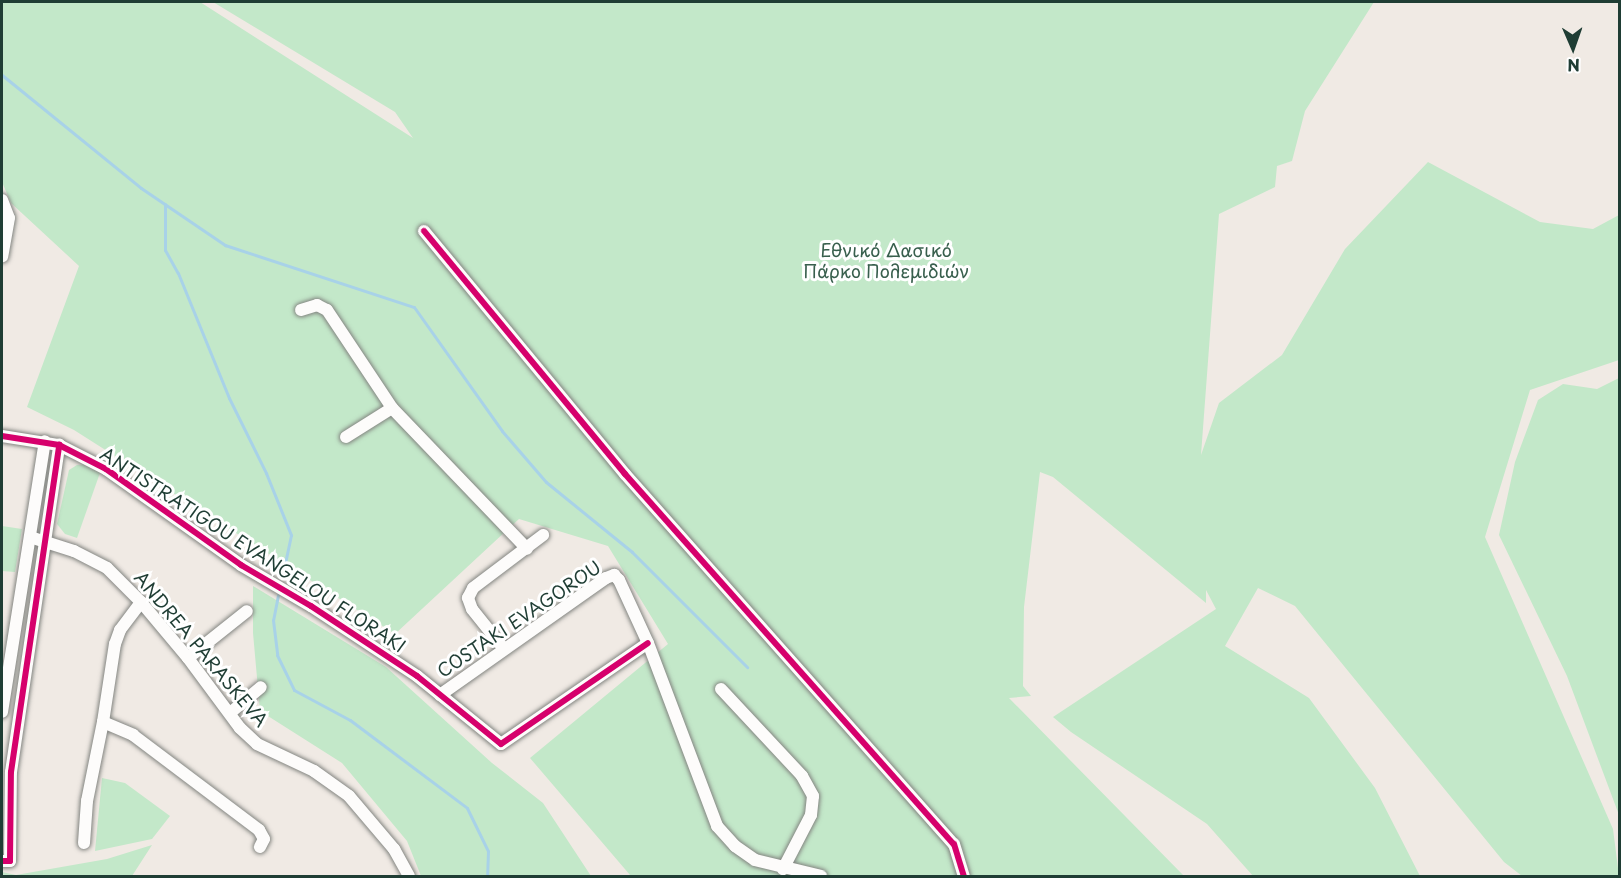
<!DOCTYPE html>
<meta charset="utf-8">
<style>
body{margin:0}
#map{position:relative;width:1621px;height:878px;overflow:hidden;background:#f0eae4;font-family:"Playpen Sans",sans-serif}
div>[style]{position:absolute}
[style*='--x']{left:calc(var(--x)*1px);top:calc(var(--y)*1px);width:calc(var(--w)*1px);rotate:calc(var(--a)*1deg)}
.green>*{inset:0;background:#c3e8c9}
.stream>*{height:3px;margin:-1.5px;padding:0 1.5px;transform-origin:1.5px;border-radius:1.5px;background:#a8d2e8}
.roads{filter:drop-shadow(0 0 2px #838581) drop-shadow(0 0 2px #838581)}
.minor>*{height:12px;margin:-6px;padding:0 6px;transform-origin:6px;border-radius:6px;background:#fdfcfb}
.cycleway>*{height:6px;margin:-3px;padding:0 3px;transform-origin:3px;border-radius:3px;background:#d6006c}
span{translate:-50% -50%;white-space:nowrap;text-align:center;line-height:1.15;-webkit-text-stroke:6px #fff;paint-order:stroke}
.park-label{font-size:18px;color:#385f4d}
.street-label{font-size:18px;color:#1f3d34}
.frame{position:absolute;inset:0;border:3px solid #1f3d34;pointer-events:none}
.north{position:absolute;left:1543px;top:18px;width:60px;height:60px;-webkit-text-stroke:4px #fff;paint-order:stroke;rotate:178deg;font-size:16px;font-weight:700;line-height:24px;text-align:center;color:#1f3d34}
.north::after{content:'';display:block;margin:auto;width:21px;height:27px;background:#1f3d34;clip-path:polygon(50% 0,100% 100%,50% 72%,0 100%)}
</style>
<div id="map">
<div class="green">
<i style="clip-path:polygon(2px 2px,200px 2px,413px 138px,395px 112px,213px 2px,1374px 2px,1305px 111px,1292px 161px,1277px 166px,1275px 187px,1219px 214px,1201px 455px,1219px 403px,1282px 355px,1345px 249px,1428px 162px,1540px 222px,1593px 229px,1619px 215px,1619px 360px,1530px 390px,1485px 537px,1613px 829px,1619px 876px,1522px 876px,1504px 862px,1295px 606px,1258px 588px,1225px 646px,1309px 698px,1375px 788px,1420px 876px,1253px 876px,1207px 824px,1071px 732px,1053px 717px,1216px 609px,1206px 590px,1206px 603px,1053px 477px,1040px 472px,1024px 607px,1023px 686px,1031px 696px,1009px 698px,1184px 876px,630px 875px,530px 758px,668px 644px,608px 546px,519px 519px,395px 634px,74px 430px,27px 407px,79px 266px,11px 203px,2px 182px)"></i>
<i style="clip-path:polygon(1619px 378px,1619px 815px,1567px 676px,1499px 535px,1515px 462px,1538px 400px,1563px 384px,1597px 389px)"></i>
<i style="clip-path:polygon(88px 464px,101px 470px,77px 538px,65px 534px,57px 524px,69px 470px,77px 465px)"></i>
<i style="clip-path:polygon(2px 526px,22px 529px,15px 572px,2px 571px)"></i>
<i style="clip-path:polygon(253px 586px,386px 667px,492px 763px,543px 803px,591px 876px,421px 876px,407px 841px,342px 763px,260px 711px,253px 633px)"></i>
<i style="clip-path:polygon(102px 778px,125px 783px,170px 816px,152px 839px,95px 851px)"></i>
<i style="clip-path:polygon(152px 845px,132px 876px,2px 876px,2px 872px,16px 875px,107px 859px)"></i>
</div>
<div class="stream">
<i style="--x:2;--y:75;--w:179;--a:39.1"></i>
<i style="--x:141;--y:188;--w:102;--a:34.2"></i>
<i style="--x:225;--y:245;--w:199;--a:18.2"></i>
<i style="--x:414;--y:307;--w:152;--a:54.6"></i>
<i style="--x:502;--y:431;--w:67;--a:49.2"></i>
<i style="--x:546;--y:482;--w:111;--a:39.1"></i>
<i style="--x:632;--y:552;--w:163;--a:45"></i>
<i style="--x:165;--y:204;--w:46;--a:90"></i>
<i style="--x:165;--y:250;--w:26;--a:61"></i>
<i style="--x:178;--y:273;--w:135;--a:67.8"></i>
<i style="--x:229;--y:398;--w:84;--a:63.7"></i>
<i style="--x:266;--y:473;--w:67;--a:68"></i>
<i style="--x:291;--y:535;--w:39;--a:102"></i>
<i style="--x:278;--y:595;--w:25;--a:101"></i>
<i style="--x:273;--y:620;--w:35;--a:83"></i>
<i style="--x:277;--y:655;--w:39;--a:64"></i>
<i style="--x:294;--y:690;--w:64;--a:28.2"></i>
<i style="--x:350;--y:720;--w:146;--a:36.9"></i>
<i style="--x:467;--y:808;--w:48;--a:64"></i>
<i style="--x:488;--y:851;--w:25;--a:92"></i>
</div>
<div class="roads">
<div class="minor">
<i style="--x:2;--y:200;--w:19;--a:69"></i>
<i style="--x:9;--y:218;--w:39;--a:100"></i>
<i style="--x:424;--y:231;--w:315;--a:50.4"></i>
<i style="--x:625;--y:474;--w:495;--a:48.4"></i>
<i style="--x:954;--y:844;--w:34;--a:73"></i>
<i style="--x:301;--y:310;--w:17;--a:-17"></i>
<i style="--x:317;--y:305;--w:11;--a:27"></i>
<i style="--x:327;--y:310;--w:118;--a:56.4"></i>
<i style="--x:392;--y:408;--w:195;--a:46.2"></i>
<i style="--x:2;--y:436;--w:58;--a:9"></i>
<i style="--x:59;--y:445;--w:53;--a:27.1"></i>
<i style="--x:106;--y:469;--w:166;--a:35.4"></i>
<i style="--x:241;--y:565;--w:81;--a:30.4"></i>
<i style="--x:311;--y:606;--w:127;--a:33.4"></i>
<i style="--x:417;--y:676;--w:108;--a:39"></i>
<i style="--x:501;--y:744;--w:178;--a:-34.5"></i>
<i style="--x:346;--y:437;--w:54;--a:-32.2"></i>
<i style="--x:30;--y:537;--w:46;--a:17.7"></i>
<i style="--x:74;--y:551;--w:37;--a:27"></i>
<i style="--x:107;--y:568;--w:48;--a:45"></i>
<i style="--x:141;--y:602;--w:73;--a:50"></i>
<i style="--x:188;--y:658;--w:87;--a:53.4"></i>
<i style="--x:240;--y:728;--w:23;--a:43"></i>
<i style="--x:257;--y:744;--w:63;--a:25.3"></i>
<i style="--x:314;--y:771;--w:43;--a:35.5"></i>
<i style="--x:349;--y:796;--w:70;--a:49.7"></i>
<i style="--x:394;--y:849;--w:31;--a:61"></i>
<i style="--x:504;--y:649;--w:51;--a:-128.7"></i>
<i style="--x:472;--y:609;--w:12;--a:-110"></i>
<i style="--x:468;--y:598;--w:11;--a:-63"></i>
<i style="--x:473;--y:588;--w:88;--a:-37.1"></i>
<i style="--x:188;--y:658;--w:75;--a:-38.5"></i>
<i style="--x:721;--y:689;--w:119;--a:47"></i>
<i style="--x:802;--y:776;--w:23;--a:61"></i>
<i style="--x:813;--y:796;--w:19;--a:96"></i>
<i style="--x:811;--y:815;--w:61;--a:117.4"></i>
<i style="--x:440;--y:695;--w:203;--a:-35.2"></i>
<i style="--x:606;--y:578;--w:9;--a:-21"></i>
<i style="--x:614;--y:575;--w:7;--a:45"></i>
<i style="--x:619;--y:580;--w:69;--a:65.3"></i>
<i style="--x:648;--y:643;--w:196;--a:69.3"></i>
<i style="--x:717;--y:826;--w:27;--a:48"></i>
<i style="--x:735;--y:846;--w:24;--a:35"></i>
<i style="--x:755;--y:860;--w:68;--a:13.6"></i>
<i style="--x:2;--y:712;--w:274;--a:-81"></i>
<i style="--x:230;--y:713;--w:40;--a:-40"></i>
<i style="--x:103;--y:722;--w:33;--a:23"></i>
<i style="--x:133;--y:735;--w:158;--a:37"></i>
<i style="--x:259;--y:830;--w:10;--a:61"></i>
<i style="--x:264;--y:839;--w:9;--a:117"></i>
<i style="--x:84;--y:843;--w:42;--a:-85.9"></i>
<i style="--x:87;--y:801;--w:81;--a:-78.6"></i>
<i style="--x:103;--y:722;--w:79;--a:-81.3"></i>
<i style="--x:115;--y:644;--w:15;--a:-70"></i>
<i style="--x:120;--y:630;--w:35;--a:-53"></i>
<i style="--x:2;--y:861;--w:8;--a:0"></i>
<i style="--x:10;--y:861;--w:89;--a:-89.4"></i>
<i style="--x:11;--y:772;--w:331;--a:-81.6"></i>
</div>
</div>
<div class="cycleway">
<i style="--x:424;--y:231;--w:315;--a:50.4"></i>
<i style="--x:625;--y:474;--w:495;--a:48.4"></i>
<i style="--x:954;--y:844;--w:34;--a:73"></i>
<i style="--x:2;--y:436;--w:58;--a:9"></i>
<i style="--x:59;--y:445;--w:53;--a:27.1"></i>
<i style="--x:106;--y:469;--w:166;--a:35.4"></i>
<i style="--x:241;--y:565;--w:81;--a:30.4"></i>
<i style="--x:311;--y:606;--w:127;--a:33.4"></i>
<i style="--x:417;--y:676;--w:108;--a:39"></i>
<i style="--x:501;--y:744;--w:178;--a:-34.5"></i>
<i style="--x:2;--y:861;--w:8;--a:0"></i>
<i style="--x:10;--y:861;--w:89;--a:-89.4"></i>
<i style="--x:11;--y:772;--w:331;--a:-81.6"></i>
</div>
<div class="park-label">
<span style="left:886px;top:261px">Εθνικό Δασικό<br>Πάρκο Πολεμιδιών</span>
</div>
<div class="street-label">
<span style="left:253px;top:550px;rotate:33deg">ANTISTRATIGOU EVANGELOU FLORAKI</span>
<span style="left:519px;top:619px;rotate:-34deg">COSTAKI EVAGOROU</span>
<span style="left:201px;top:649px;rotate:50deg">ANDREA PARASKEVA</span>
</div>
<div class="frame"></div>
<div class="north">N</div>
</div>
